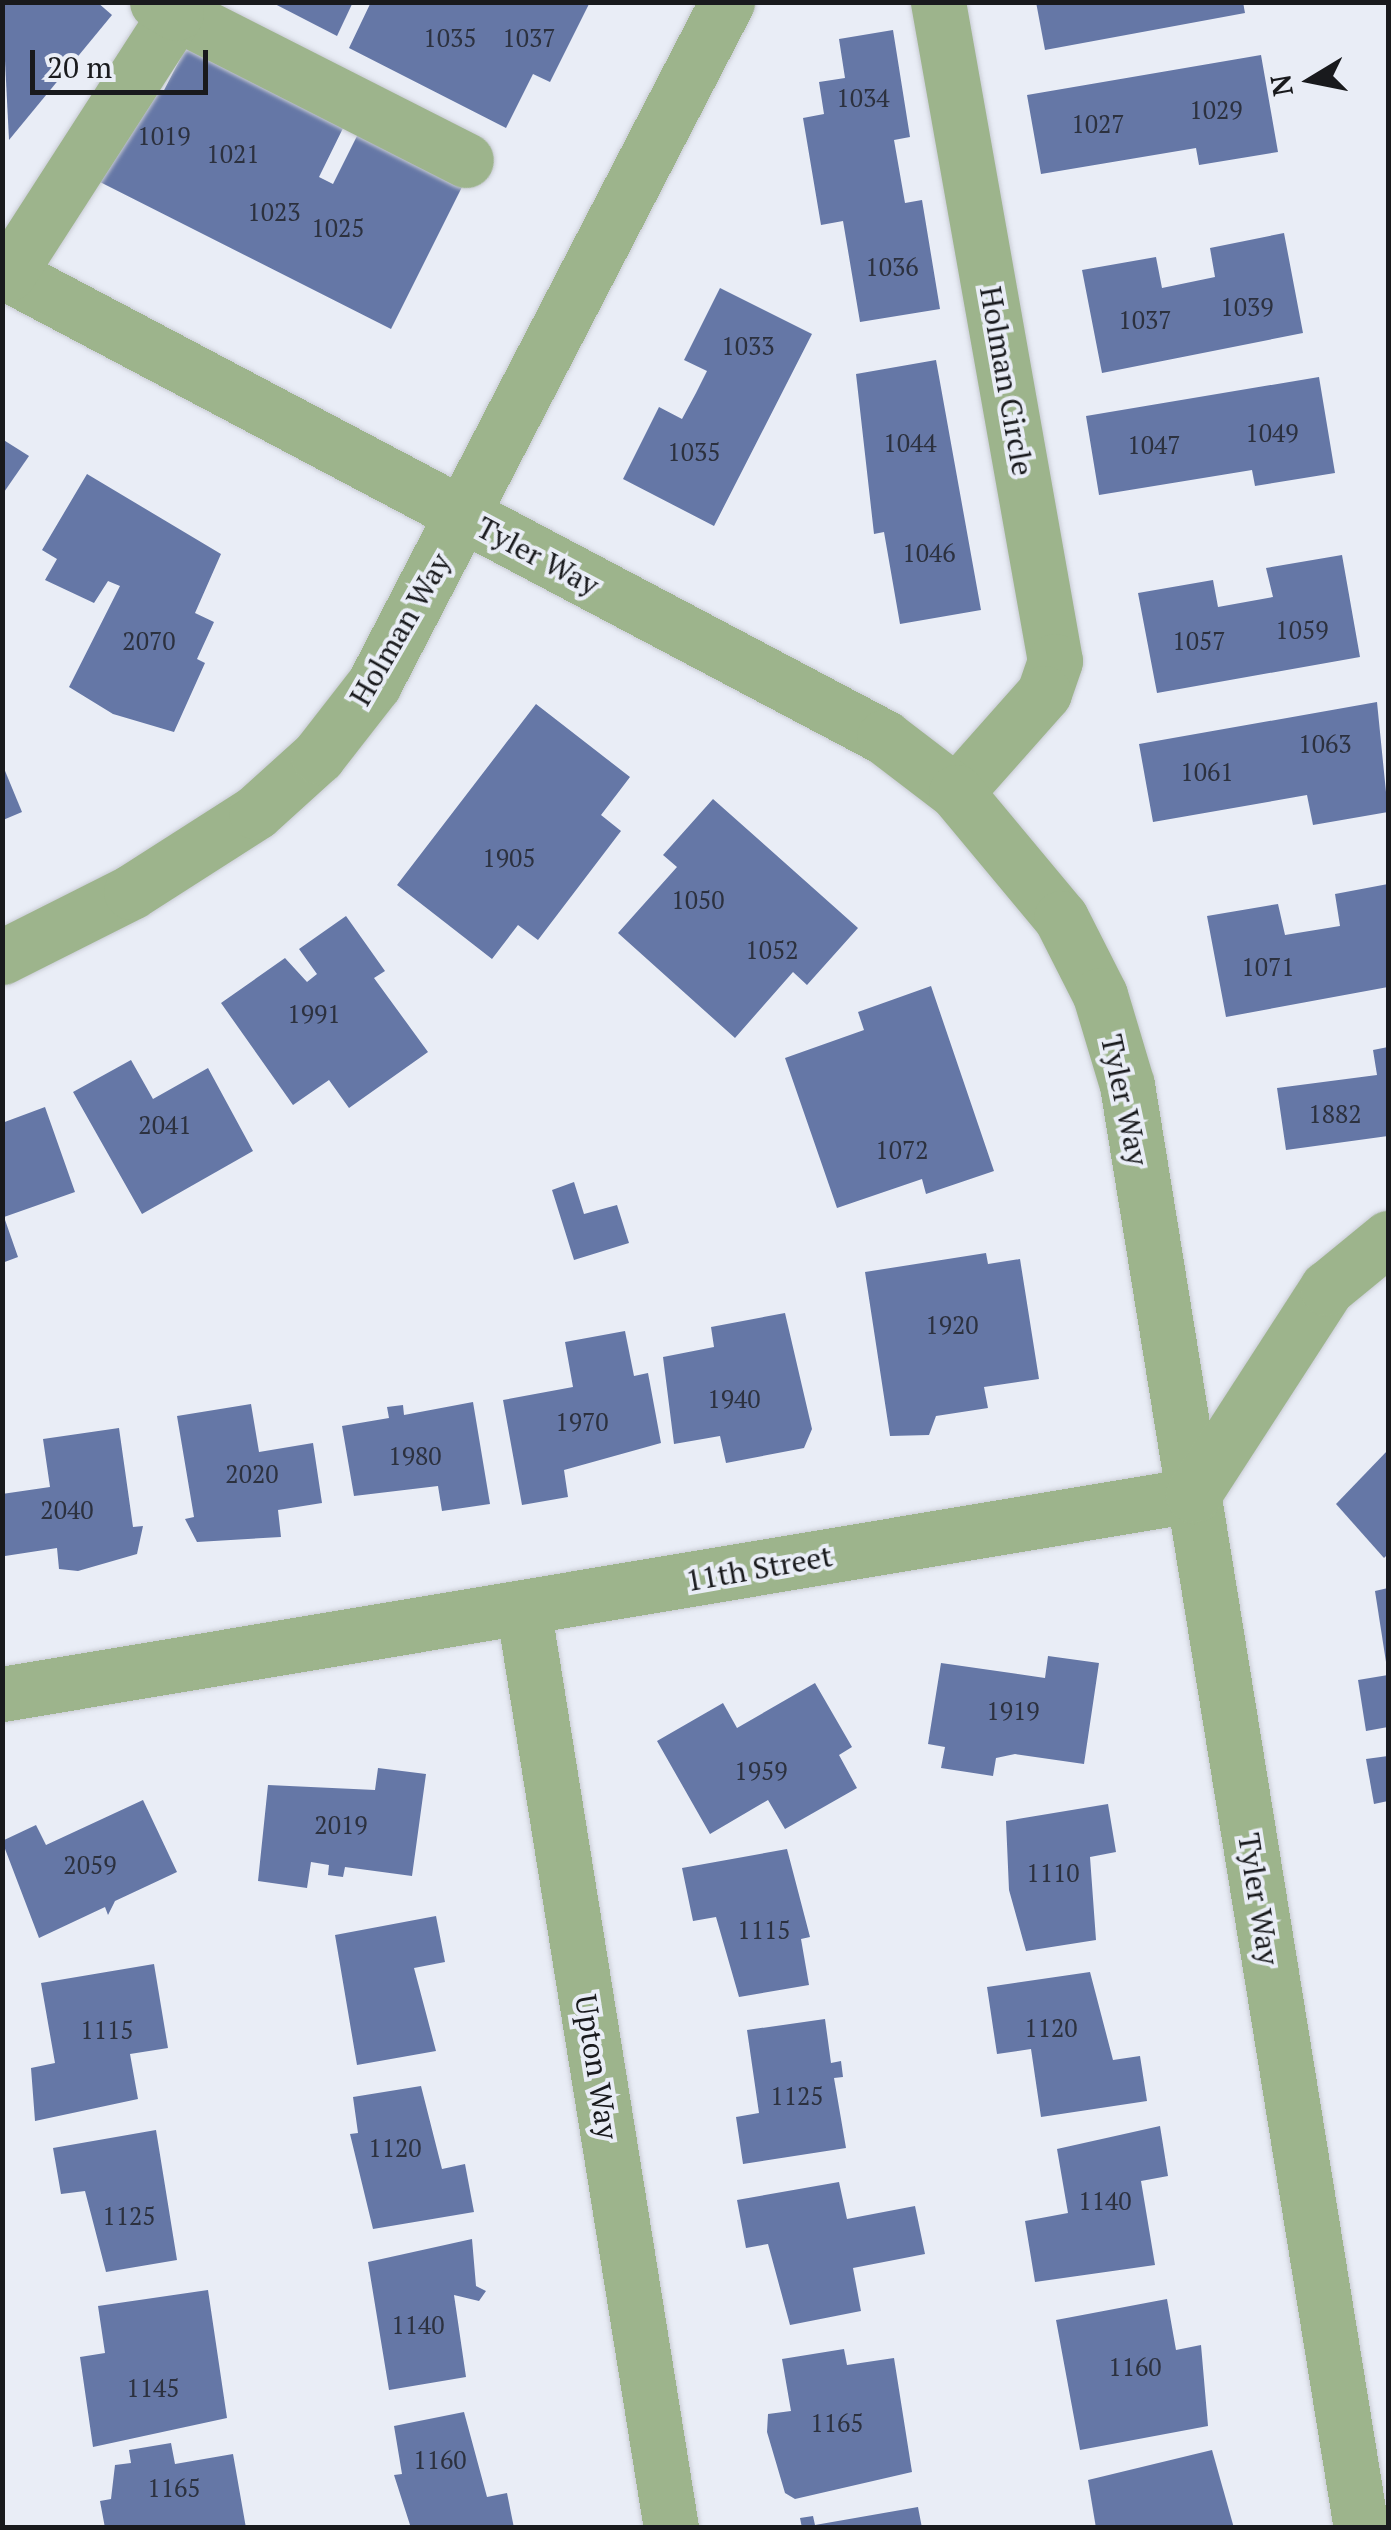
<!DOCTYPE html>
<style>
body{margin:0}
#map{position:relative;width:1391px;height:2530px;overflow:hidden;background:#e9edf6;font-family:"PT Serif",serif}
div>[style]{position:absolute}
[style*='--x']{left:calc(var(--x)*1px);top:calc(var(--y)*1px);width:calc(var(--w)*1px);rotate:calc(var(--a)*1deg)}
.building>*{inset:0;background:#6577a6}
.roads{filter:drop-shadow(0 0 2px #c8cbd3) drop-shadow(0 0 2px #c8cbd3)}
.minor>*{height:55px;margin:-27.5px;padding:0 27.5px;transform-origin:27.5px;border-radius:27.5px;background:#9db48c}
span{translate:-50% -50%;white-space:nowrap;text-align:center;line-height:1.15;-webkit-text-stroke:8px #e9edf6;paint-order:stroke}
.number-label{font-size:25px;color:#2c313f}
.number-label span{-webkit-text-stroke-width:0}
.street-label{font-size:30px;color:#191a1d}
.frame{position:absolute;inset:0;border:5px solid #191a1d;pointer-events:none}
.north{position:absolute;left:1261px;top:30px;width:100px;height:100px;-webkit-text-stroke:8px #e9edf6;paint-order:stroke;rotate:260deg;font-size:28px;font-weight:700;line-height:40px;text-align:center;color:#191a1d}
.north::after{content:'';display:block;margin:auto;width:35px;height:45px;background:#191a1d;clip-path:polygon(50% 0,100% 100%,50% 72%,0 100%)}
.scale{position:absolute;left:30px;top:50px;width:178px;height:45px;box-sizing:border-box;border:5px solid #191a1d;border-top:0;padding-left:12px;font-size:30px;line-height:35px;white-space:nowrap;color:#191a1d;-webkit-text-stroke:8px #e9edf6;paint-order:stroke}
</style>
<div id="map">
<div class="building">
<i style="clip-path:polygon(2px 2px,97px 2px,112px 15px,9px 140px)"></i>
<i style="clip-path:polygon(271px 2px,353px 2px,337px 36px)"></i>
<i style="clip-path:polygon(371px 2px,590px 2px,550px 82px,533px 74px,506px 128px,349px 48px)"></i>
<i style="clip-path:polygon(1036px 2px,1243px 2px,1245px 13px,1045px 50px)"></i>
<i style="clip-path:polygon(893px 30px,910px 137px,894px 140px,905px 203px,922px 200px,940px 309px,860px 322px,843px 221px,821px 225px,803px 118px,824px 114px,819px 82px,845px 78px,839px 39px)"></i>
<i style="clip-path:polygon(191px 38px,348px 118px,319px 177px,333px 184px,360px 130px,464px 183px,391px 329px,98px 181px,146px 84px,163px 92px)"></i>
<i style="clip-path:polygon(1261px 55px,1278px 152px,1199px 165px,1196px 148px,1041px 174px,1027px 95px)"></i>
<i style="clip-path:polygon(1284px 233px,1303px 333px,1102px 373px,1082px 270px,1156px 257px,1162px 288px,1215px 277px,1210px 248px)"></i>
<i style="clip-path:polygon(720px 288px,812px 334px,714px 526px,623px 479px,659px 407px,682px 419px,696px 393px,707px 371px,684px 360px)"></i>
<i style="clip-path:polygon(936px 360px,981px 610px,900px 624px,884px 532px,874px 534px,856px 374px)"></i>
<i style="clip-path:polygon(1319px 377px,1335px 473px,1255px 486px,1252px 470px,1099px 495px,1086px 416px)"></i>
<i style="clip-path:polygon(2px 439px,29px 456px,2px 495px)"></i>
<i style="clip-path:polygon(87px 474px,221px 554px,195px 613px,214px 622px,197px 659px,205px 663px,174px 732px,113px 714px,69px 687px,120px 586px,108px 581px,94px 603px,45px 580px,57px 559px,42px 550px)"></i>
<i style="clip-path:polygon(1342px 555px,1360px 657px,1157px 693px,1138px 593px,1213px 580px,1218px 607px,1273px 597px,1266px 568px)"></i>
<i style="clip-path:polygon(1377px 702px,1388px 812px,1313px 825px,1307px 795px,1153px 822px,1139px 744px)"></i>
<i style="clip-path:polygon(536px 704px,630px 777px,601px 815px,621px 831px,538px 940px,518px 925px,492px 959px,397px 885px)"></i>
<i style="clip-path:polygon(3px 766px,22px 812px,3px 820px)"></i>
<i style="clip-path:polygon(713px 799px,858px 928px,807px 985px,793px 972px,735px 1038px,618px 933px,677px 867px,663px 855px)"></i>
<i style="clip-path:polygon(1388px 884px,1388px 987px,1226px 1017px,1207px 916px,1278px 904px,1285px 935px,1340px 926px,1335px 894px)"></i>
<i style="clip-path:polygon(346px 916px,385px 971px,374px 978px,428px 1052px,349px 1108px,329px 1080px,293px 1105px,221px 1003px,285px 958px,307px 982px,317px 974px,299px 949px)"></i>
<i style="clip-path:polygon(931px 986px,994px 1171px,926px 1194px,922px 1179px,837px 1208px,785px 1058px,864px 1030px,858px 1012px)"></i>
<i style="clip-path:polygon(1388px 1047px,1388px 1136px,1286px 1150px,1277px 1088px,1377px 1075px,1373px 1050px)"></i>
<i style="clip-path:polygon(131px 1060px,153px 1099px,208px 1068px,253px 1151px,142px 1214px,73px 1092px)"></i>
<i style="clip-path:polygon(45px 1107px,75px 1192px,4px 1217px,18px 1257px,2px 1263px,2px 1123px)"></i>
<i style="clip-path:polygon(574px 1182px,584px 1214px,617px 1205px,629px 1243px,574px 1260px,552px 1190px)"></i>
<i style="clip-path:polygon(986px 1253px,988px 1264px,1020px 1259px,1039px 1379px,984px 1387px,988px 1408px,936px 1416px,929px 1435px,890px 1436px,865px 1272px)"></i>
<i style="clip-path:polygon(785px 1313px,812px 1429px,804px 1448px,726px 1463px,720px 1436px,674px 1444px,663px 1357px,714px 1347px,711px 1327px)"></i>
<i style="clip-path:polygon(625px 1331px,634px 1376px,648px 1373px,661px 1443px,564px 1470px,568px 1497px,522px 1505px,503px 1400px,573px 1387px,565px 1342px)"></i>
<i style="clip-path:polygon(473px 1402px,490px 1504px,442px 1511px,438px 1486px,354px 1496px,342px 1426px,389px 1418px,387px 1407px,403px 1405px,404px 1415px)"></i>
<i style="clip-path:polygon(251px 1404px,259px 1452px,313px 1443px,322px 1503px,278px 1510px,281px 1537px,197px 1542px,185px 1519px,194px 1517px,177px 1416px)"></i>
<i style="clip-path:polygon(119px 1428px,133px 1527px,143px 1526px,137px 1554px,78px 1571px,59px 1569px,57px 1548px,5px 1556px,2px 1494px,50px 1487px,43px 1439px)"></i>
<i style="clip-path:polygon(1388px 1450px,1388px 1554px,1384px 1558px,1336px 1504px)"></i>
<i style="clip-path:polygon(1388px 1588px,1388px 1662px,1386px 1662px,1375px 1591px)"></i>
<i style="clip-path:polygon(1048px 1656px,1099px 1663px,1084px 1764px,1015px 1754px,996px 1758px,993px 1776px,941px 1768px,945px 1747px,928px 1744px,941px 1663px,1045px 1678px)"></i>
<i style="clip-path:polygon(1388px 1675px,1388px 1727px,1366px 1731px,1358px 1680px)"></i>
<i style="clip-path:polygon(815px 1683px,852px 1747px,839px 1755px,857px 1788px,785px 1829px,768px 1800px,710px 1834px,657px 1741px,723px 1703px,737px 1728px)"></i>
<i style="clip-path:polygon(1388px 1756px,1388px 1801px,1374px 1804px,1366px 1759px)"></i>
<i style="clip-path:polygon(378px 1768px,426px 1774px,412px 1876px,345px 1867px,343px 1877px,328px 1875px,329px 1865px,311px 1862px,307px 1888px,258px 1881px,268px 1785px,375px 1790px)"></i>
<i style="clip-path:polygon(143px 1800px,177px 1872px,115px 1901px,108px 1915px,105px 1907px,39px 1938px,2px 1841px,36px 1825px,46px 1845px)"></i>
<i style="clip-path:polygon(1108px 1804px,1116px 1852px,1090px 1857px,1096px 1940px,1026px 1951px,1009px 1890px,1006px 1821px)"></i>
<i style="clip-path:polygon(787px 1849px,810px 1937px,801px 1939px,809px 1985px,739px 1997px,716px 1917px,693px 1921px,682px 1868px)"></i>
<i style="clip-path:polygon(436px 1916px,445px 1962px,414px 1968px,436px 2051px,357px 2065px,335px 1935px)"></i>
<i style="clip-path:polygon(154px 1964px,168px 2048px,130px 2054px,138px 2099px,35px 2121px,31px 2068px,55px 2063px,41px 1983px)"></i>
<i style="clip-path:polygon(1090px 1972px,1113px 2060px,1140px 2056px,1147px 2101px,1041px 2117px,1031px 2049px,997px 2054px,987px 1987px)"></i>
<i style="clip-path:polygon(825px 2019px,831px 2063px,841px 2061px,843px 2077px,834px 2078px,846px 2148px,743px 2164px,736px 2117px,759px 2113px,747px 2030px)"></i>
<i style="clip-path:polygon(421px 2086px,442px 2169px,465px 2164px,474px 2212px,373px 2229px,350px 2134px,358px 2133px,353px 2097px)"></i>
<i style="clip-path:polygon(1160px 2126px,1168px 2176px,1141px 2181px,1155px 2265px,1035px 2282px,1025px 2221px,1068px 2213px,1057px 2149px)"></i>
<i style="clip-path:polygon(156px 2130px,177px 2260px,106px 2272px,85px 2191px,61px 2194px,53px 2148px)"></i>
<i style="clip-path:polygon(839px 2182px,847px 2219px,915px 2206px,925px 2254px,853px 2268px,861px 2311px,790px 2325px,768px 2244px,746px 2248px,737px 2200px)"></i>
<i style="clip-path:polygon(472px 2239px,476px 2286px,486px 2291px,479px 2301px,454px 2295px,466px 2377px,389px 2390px,368px 2262px)"></i>
<i style="clip-path:polygon(208px 2290px,227px 2418px,93px 2447px,80px 2357px,105px 2353px,98px 2306px)"></i>
<i style="clip-path:polygon(1167px 2299px,1176px 2350px,1201px 2345px,1208px 2426px,1080px 2450px,1056px 2320px)"></i>
<i style="clip-path:polygon(844px 2349px,847px 2365px,894px 2358px,912px 2472px,795px 2499px,785px 2493px,767px 2432px,768px 2414px,791px 2411px,782px 2359px)"></i>
<i style="clip-path:polygon(464px 2412px,487px 2497px,507px 2493px,514px 2528px,411px 2528px,394px 2475px,402px 2474px,394px 2426px)"></i>
<i style="clip-path:polygon(171px 2443px,175px 2464px,233px 2454px,246px 2528px,105px 2528px,100px 2501px,111px 2499px,115px 2465px,131px 2463px,129px 2450px)"></i>
<i style="clip-path:polygon(1212px 2450px,1234px 2528px,1096px 2528px,1088px 2480px)"></i>
<i style="clip-path:polygon(918px 2507px,922px 2528px,802px 2528px,800px 2518px,813px 2516px,815px 2525px)"></i>
</div>
<div class="roads">
<div class="minor">
<i style="--x:938;--y:2;--w:669;--a:79.93"></i>
<i style="--x:1055;--y:661;--w:34;--a:109"></i>
<i style="--x:1044;--y:693;--w:132;--a:131.6"></i>
<i style="--x:176;--y:13;--w:325;--a:26.9"></i>
<i style="--x:2;--y:271;--w:998;--a:27.85"></i>
<i style="--x:884;--y:737;--w:91;--a:37.4"></i>
<i style="--x:956;--y:792;--w:164;--a:50.2"></i>
<i style="--x:1061;--y:918;--w:86;--a:63.1"></i>
<i style="--x:1100;--y:995;--w:94;--a:73.3"></i>
<i style="--x:1127;--y:1085;--w:1462;--a:80.79"></i>
<i style="--x:8;--y:274;--w:310;--a:-57.2"></i>
<i style="--x:176;--y:13;--w:22;--a:-150"></i>
<i style="--x:2;--y:957;--w:144;--a:-26.7"></i>
<i style="--x:131;--y:892;--w:148;--a:-32.6"></i>
<i style="--x:256;--y:812;--w:84;--a:-42.1"></i>
<i style="--x:318;--y:756;--w:91;--a:-52.1"></i>
<i style="--x:374;--y:684;--w:768;--a:-62.63"></i>
<i style="--x:523;--y:1607;--w:933;--a:80.87"></i>
<i style="--x:2;--y:1694;--w:1208;--a:-9.49"></i>
<i style="--x:1193;--y:1495;--w:247;--a:-57.1"></i>
<i style="--x:1327;--y:1288;--w:79;--a:-39.3"></i>
</div>
</div>
<div class="number-label">
<span style="left:450px;top:38px">1035</span>
<span style="left:529px;top:38px">1037</span>
<span style="left:863px;top:98px">1034</span>
<span style="left:1216px;top:110px">1029</span>
<span style="left:1098px;top:124px">1027</span>
<span style="left:164px;top:136px">1019</span>
<span style="left:233px;top:154px">1021</span>
<span style="left:274px;top:212px">1023</span>
<span style="left:338px;top:228px">1025</span>
<span style="left:892px;top:267px">1036</span>
<span style="left:1247px;top:307px">1039</span>
<span style="left:1145px;top:320px">1037</span>
<span style="left:748px;top:346px">1033</span>
<span style="left:1272px;top:433px">1049</span>
<span style="left:910px;top:443px">1044</span>
<span style="left:1154px;top:445px">1047</span>
<span style="left:694px;top:452px">1035</span>
<span style="left:929px;top:553px">1046</span>
<span style="left:1302px;top:630px">1059</span>
<span style="left:149px;top:641px">2070</span>
<span style="left:1199px;top:641px">1057</span>
<span style="left:1325px;top:744px">1063</span>
<span style="left:1207px;top:772px">1061</span>
<span style="left:509px;top:858px">1905</span>
<span style="left:698px;top:900px">1050</span>
<span style="left:772px;top:950px">1052</span>
<span style="left:1268px;top:967px">1071</span>
<span style="left:314px;top:1014px">1991</span>
<span style="left:1335px;top:1114px">1882</span>
<span style="left:165px;top:1125px">2041</span>
<span style="left:902px;top:1150px">1072</span>
<span style="left:952px;top:1325px">1920</span>
<span style="left:734px;top:1399px">1940</span>
<span style="left:582px;top:1422px">1970</span>
<span style="left:415px;top:1456px">1980</span>
<span style="left:252px;top:1474px">2020</span>
<span style="left:67px;top:1510px">2040</span>
<span style="left:1013px;top:1711px">1919</span>
<span style="left:761px;top:1771px">1959</span>
<span style="left:341px;top:1825px">2019</span>
<span style="left:90px;top:1865px">2059</span>
<span style="left:1053px;top:1873px">1110</span>
<span style="left:764px;top:1930px">1115</span>
<span style="left:1051px;top:2028px">1120</span>
<span style="left:107px;top:2030px">1115</span>
<span style="left:797px;top:2096px">1125</span>
<span style="left:395px;top:2148px">1120</span>
<span style="left:1105px;top:2201px">1140</span>
<span style="left:129px;top:2216px">1125</span>
<span style="left:418px;top:2325px">1140</span>
<span style="left:1135px;top:2367px">1160</span>
<span style="left:153px;top:2388px">1145</span>
<span style="left:837px;top:2423px">1165</span>
<span style="left:440px;top:2460px">1160</span>
<span style="left:174px;top:2488px">1165</span>
</div>
<div class="street-label">
<span style="left:1007px;top:381px;rotate:80deg">Holman Circle</span>
<span style="left:538px;top:556px;rotate:28deg">Tyler Way</span>
<span style="left:400px;top:629px;rotate:-60deg">Holman Way</span>
<span style="left:1125px;top:1100px;rotate:78deg">Tyler Way</span>
<span style="left:759px;top:1568px;rotate:-10deg">11th Street</span>
<span style="left:1259px;top:1899px;rotate:81deg">Tyler Way</span>
<span style="left:597px;top:2067px;rotate:81deg">Upton Way</span>
</div>
<div class="frame"></div>
<div class="north">N</div>
<div class="scale">20 m</div>
</div>
